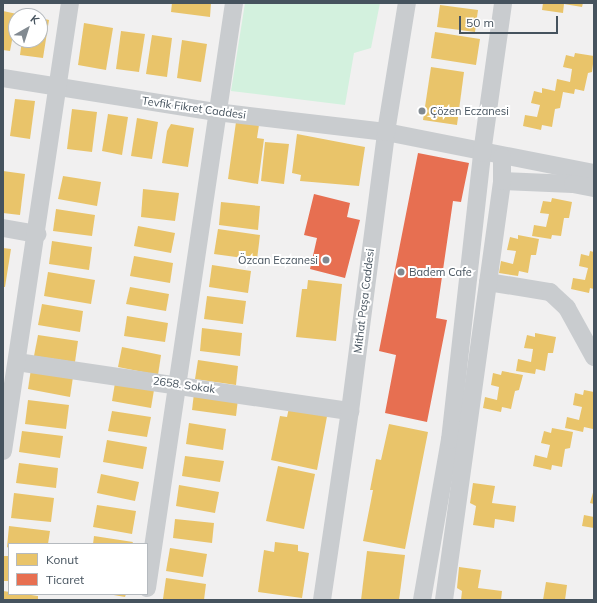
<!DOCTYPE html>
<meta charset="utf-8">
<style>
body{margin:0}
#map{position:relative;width:597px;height:603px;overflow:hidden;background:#f1f0f0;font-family:Mulish,sans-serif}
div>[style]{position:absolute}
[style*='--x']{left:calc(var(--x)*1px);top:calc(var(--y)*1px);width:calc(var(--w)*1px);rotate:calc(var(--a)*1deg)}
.green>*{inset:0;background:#d3f1de}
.homes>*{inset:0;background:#e9c46a}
.shops>*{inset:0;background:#e76f51}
.minor>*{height:18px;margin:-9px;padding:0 9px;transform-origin:9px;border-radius:9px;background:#c9cccf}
.dots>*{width:11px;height:11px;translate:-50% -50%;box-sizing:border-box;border:2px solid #fff;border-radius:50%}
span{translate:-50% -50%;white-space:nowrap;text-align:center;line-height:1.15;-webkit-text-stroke:4px #fff;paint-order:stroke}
.street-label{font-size:11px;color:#46535e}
.poi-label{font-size:11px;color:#46535e}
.left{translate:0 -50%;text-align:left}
.right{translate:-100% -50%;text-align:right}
.frame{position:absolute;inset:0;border:4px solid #46535e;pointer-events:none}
.legend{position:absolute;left:8px;top:543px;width:140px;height:52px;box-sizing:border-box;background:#fff;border:1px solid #b5babf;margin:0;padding:5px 7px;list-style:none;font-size:12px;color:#46535e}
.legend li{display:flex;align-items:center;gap:8px;height:20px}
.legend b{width:20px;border:1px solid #b5babf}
.north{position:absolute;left:8px;top:8px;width:40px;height:40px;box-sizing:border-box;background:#fff;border:1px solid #b5babf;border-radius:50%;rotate:39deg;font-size:11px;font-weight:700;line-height:16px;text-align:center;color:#46535e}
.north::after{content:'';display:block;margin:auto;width:14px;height:18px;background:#828a91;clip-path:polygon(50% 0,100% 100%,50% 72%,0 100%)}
.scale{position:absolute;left:459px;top:16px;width:99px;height:18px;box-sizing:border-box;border:2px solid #46535e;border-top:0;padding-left:5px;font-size:12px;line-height:14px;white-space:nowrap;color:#46535e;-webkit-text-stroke:3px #fff;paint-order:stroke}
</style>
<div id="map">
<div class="green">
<i style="clip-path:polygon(245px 3px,380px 3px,371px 48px,354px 53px,345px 105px,231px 91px)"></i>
</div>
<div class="homes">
<i style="clip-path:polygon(172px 3px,211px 3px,210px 17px,171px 12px)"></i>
<i style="clip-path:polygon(543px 3px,583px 3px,582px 7px,564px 4px,563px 13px,542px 10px)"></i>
<i style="clip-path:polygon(440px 5px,478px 10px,475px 32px,437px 27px)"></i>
<i style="clip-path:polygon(3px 11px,17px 14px,10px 51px,3px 50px)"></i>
<i style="clip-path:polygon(40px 18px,49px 20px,43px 58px,20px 55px,22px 40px,40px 40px)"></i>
<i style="clip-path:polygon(84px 23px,113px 28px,106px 70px,78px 65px)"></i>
<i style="clip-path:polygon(121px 31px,145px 34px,139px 72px,116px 69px)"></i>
<i style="clip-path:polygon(435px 32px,480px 39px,476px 65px,431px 58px)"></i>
<i style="clip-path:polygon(152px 35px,172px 38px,167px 77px,146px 74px)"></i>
<i style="clip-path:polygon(182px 40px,207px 44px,201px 82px,177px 78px)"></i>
<i style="clip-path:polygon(575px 53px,594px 56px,592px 72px,588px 73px,584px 91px,575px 89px,574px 94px,563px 92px,560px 108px,555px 109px,552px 127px,542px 125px,541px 130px,523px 126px,525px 115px,537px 117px,540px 105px,531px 103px,534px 91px,542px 93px,542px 88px,555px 91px,557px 79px,570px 82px,572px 69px,563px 67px,566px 55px,574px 57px)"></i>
<i style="clip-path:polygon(431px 67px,464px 72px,457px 125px,423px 120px)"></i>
<i style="clip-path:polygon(15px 99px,35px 101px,30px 139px,10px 136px)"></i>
<i style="clip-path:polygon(72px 109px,97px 112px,92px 152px,67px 149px)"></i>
<i style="clip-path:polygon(108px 114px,128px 117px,122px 155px,102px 151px)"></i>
<i style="clip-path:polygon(137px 118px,158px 122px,152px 159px,131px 156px)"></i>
<i style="clip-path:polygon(236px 122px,259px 125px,257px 138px,264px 139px,258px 184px,228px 179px)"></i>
<i style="clip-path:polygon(171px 124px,194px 128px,188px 167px,162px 163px,167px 131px)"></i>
<i style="clip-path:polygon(297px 134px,365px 147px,359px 186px,300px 181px,301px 175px,292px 173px)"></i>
<i style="clip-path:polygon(265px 142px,289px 144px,284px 184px,261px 181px)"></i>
<i style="clip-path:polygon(3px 171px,25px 174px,20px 215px,3px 213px)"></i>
<i style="clip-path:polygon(63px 176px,101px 182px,97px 206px,58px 199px)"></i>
<i style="clip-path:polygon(143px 189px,179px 193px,175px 221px,141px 217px)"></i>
<i style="clip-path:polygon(552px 198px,572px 202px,569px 218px,564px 218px,561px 236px,552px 235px,551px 239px,532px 236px,534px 225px,546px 227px,549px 214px,540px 213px,543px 201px,551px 202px)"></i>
<i style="clip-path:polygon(221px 202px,260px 206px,258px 230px,219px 225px)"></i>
<i style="clip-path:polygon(56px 209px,95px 215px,92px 236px,53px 231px)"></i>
<i style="clip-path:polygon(138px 226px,175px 233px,171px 253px,134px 246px)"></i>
<i style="clip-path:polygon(218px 229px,260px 235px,257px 260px,214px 254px)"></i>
<i style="clip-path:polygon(518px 235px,539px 239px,536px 255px,531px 255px,528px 273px,519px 271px,518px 276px,499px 273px,501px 261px,513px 264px,516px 251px,507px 250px,510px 237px,518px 239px)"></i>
<i style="clip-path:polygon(52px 241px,92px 247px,89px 270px,49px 264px)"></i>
<i style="clip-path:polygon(3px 248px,11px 249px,5px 287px,3px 287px)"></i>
<i style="clip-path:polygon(590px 251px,594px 252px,594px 289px,590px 288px,589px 293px,571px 289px,573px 278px,585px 280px,588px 268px,579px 266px,581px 254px,589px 256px)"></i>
<i style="clip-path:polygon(134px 256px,173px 263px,170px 283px,130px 276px)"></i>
<i style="clip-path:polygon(212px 265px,251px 271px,248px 293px,209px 287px)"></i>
<i style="clip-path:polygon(48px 272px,95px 280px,91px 304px,44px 296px)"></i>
<i style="clip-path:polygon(308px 280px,342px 284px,336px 341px,296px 337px,302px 289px,307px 289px)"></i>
<i style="clip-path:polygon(130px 287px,169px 294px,166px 311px,126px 304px)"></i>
<i style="clip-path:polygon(207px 296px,246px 301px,243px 324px,204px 319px)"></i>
<i style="clip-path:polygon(42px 304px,83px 311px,80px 332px,38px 325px)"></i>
<i style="clip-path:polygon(127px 316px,168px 323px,165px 342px,124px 336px)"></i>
<i style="clip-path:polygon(202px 328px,242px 333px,240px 356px,200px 351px)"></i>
<i style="clip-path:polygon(535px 333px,556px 337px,553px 353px,548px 353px,545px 371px,536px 369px,535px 374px,516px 371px,518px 359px,531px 362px,533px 349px,524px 348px,527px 335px,535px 337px)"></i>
<i style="clip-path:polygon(38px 335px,78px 341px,75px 362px,34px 356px)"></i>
<i style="clip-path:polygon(122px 347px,161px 355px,158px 375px,118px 367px)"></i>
<i style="clip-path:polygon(198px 360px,238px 366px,236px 385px,195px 379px)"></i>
<i style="clip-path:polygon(31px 369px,73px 377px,70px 397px,28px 389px)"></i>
<i style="clip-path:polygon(502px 371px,523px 375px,519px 390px,515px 391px,511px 409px,502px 407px,501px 412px,483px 408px,485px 397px,497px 400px,499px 387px,491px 385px,493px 373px,501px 375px)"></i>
<i style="clip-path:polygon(115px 383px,154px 390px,151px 408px,112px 401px)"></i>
<i style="clip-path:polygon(584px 390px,594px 392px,593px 429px,584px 427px,583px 432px,565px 428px,567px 417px,579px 420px,582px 407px,573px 405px,575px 393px,583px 395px)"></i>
<i style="clip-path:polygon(194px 393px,238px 399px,236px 416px,192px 410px)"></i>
<i style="clip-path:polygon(28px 400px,69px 405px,66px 429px,25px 424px)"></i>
<i style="clip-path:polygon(290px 403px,328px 411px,317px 470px,271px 460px,280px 416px,287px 417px)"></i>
<i style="clip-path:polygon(112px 411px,151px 417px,147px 437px,108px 431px)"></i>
<i style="clip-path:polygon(189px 423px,226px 429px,223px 450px,186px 444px)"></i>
<i style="clip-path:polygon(389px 424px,428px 432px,405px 549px,363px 541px,373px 490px,370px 490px,376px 459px,381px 460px)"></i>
<i style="clip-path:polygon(552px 428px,573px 432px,570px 448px,565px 449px,562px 467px,552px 465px,551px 470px,533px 466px,535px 455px,547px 458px,550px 445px,541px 443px,544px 431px,551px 433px)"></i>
<i style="clip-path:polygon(22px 431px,63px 436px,60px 458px,19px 452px)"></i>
<i style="clip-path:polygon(107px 440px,147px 447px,143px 469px,103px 462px)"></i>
<i style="clip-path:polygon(185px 456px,224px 461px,220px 482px,182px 476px)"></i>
<i style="clip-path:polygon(19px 463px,58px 468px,56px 488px,16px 483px)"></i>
<i style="clip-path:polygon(278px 466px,315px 474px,304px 529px,266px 521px)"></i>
<i style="clip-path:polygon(101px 474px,139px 482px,135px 501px,97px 493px)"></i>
<i style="clip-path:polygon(473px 483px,495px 486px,492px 503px,516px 506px,514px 522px,495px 519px,494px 528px,473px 525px,476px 506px,470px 503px)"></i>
<i style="clip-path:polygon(179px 485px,219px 492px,215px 513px,176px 506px)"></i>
<i style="clip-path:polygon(594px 489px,594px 504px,590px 503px)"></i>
<i style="clip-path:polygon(14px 493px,54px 498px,51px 522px,11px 518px)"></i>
<i style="clip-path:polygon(97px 505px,136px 511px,132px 534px,93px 527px)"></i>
<i style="clip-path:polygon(584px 515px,594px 517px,594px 528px,582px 526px)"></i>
<i style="clip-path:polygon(175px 519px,214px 523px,212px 543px,173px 538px)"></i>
<i style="clip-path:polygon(9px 526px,50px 531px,48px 544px,9px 544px,9px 548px,7px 547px)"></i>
<i style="clip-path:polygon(94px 536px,133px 542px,132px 544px,93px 544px)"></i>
<i style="clip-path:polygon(275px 542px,298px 545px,298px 551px,309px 553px,302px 598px,258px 592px,264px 550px,274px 552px)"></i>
<i style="clip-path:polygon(170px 548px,207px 554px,203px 577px,166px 571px)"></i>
<i style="clip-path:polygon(367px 551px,405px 555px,399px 600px,361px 600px)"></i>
<i style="clip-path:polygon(4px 556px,9px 556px,9px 581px,3px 581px)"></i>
<i style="clip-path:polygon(459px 567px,481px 570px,478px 588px,502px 591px,501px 600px,461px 600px,462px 591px,457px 588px)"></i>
<i style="clip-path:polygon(166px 578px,206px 584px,204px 600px,163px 599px)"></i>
<i style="clip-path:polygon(546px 582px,567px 585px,565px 600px,543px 600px)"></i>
<i style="clip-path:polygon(3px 591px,38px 596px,38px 600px,3px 600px)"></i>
<i style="clip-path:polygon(108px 594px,126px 594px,125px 597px)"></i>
</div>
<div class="shops">
<i style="clip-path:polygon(418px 153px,469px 163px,461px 202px,453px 201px,436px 318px,447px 320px,427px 422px,385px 413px,396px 355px,379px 351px)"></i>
<i style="clip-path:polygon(314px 194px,350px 203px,347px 217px,360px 220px,345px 278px,310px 269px,317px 238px,304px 235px)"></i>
</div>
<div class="minor">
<i style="--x:3;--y:78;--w:216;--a:9.1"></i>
<i style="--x:216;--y:112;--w:171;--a:6.7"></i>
<i style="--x:386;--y:132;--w:212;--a:11.2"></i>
<i style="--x:502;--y:181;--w:71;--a:2.4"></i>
<i style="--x:573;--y:184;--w:21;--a:11"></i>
<i style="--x:3;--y:228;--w:35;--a:10"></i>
<i style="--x:488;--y:282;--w:63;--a:9.2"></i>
<i style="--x:550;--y:292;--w:23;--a:43"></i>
<i style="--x:567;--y:308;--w:56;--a:61.1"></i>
<i style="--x:17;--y:362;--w:337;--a:8.4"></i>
<i style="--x:3;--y:451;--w:453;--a:-81.5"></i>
<i style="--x:147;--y:588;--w:591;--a:-81.54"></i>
<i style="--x:322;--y:600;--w:191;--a:-81.6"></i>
<i style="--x:350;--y:411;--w:281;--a:-82.6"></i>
<i style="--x:386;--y:132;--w:131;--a:-80.8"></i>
<i style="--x:422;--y:600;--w:162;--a:-80.1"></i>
<i style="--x:450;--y:440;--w:289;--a:-83.6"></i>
<i style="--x:482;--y:153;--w:151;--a:-82"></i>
<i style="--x:444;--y:600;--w:423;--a:-82.1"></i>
<i style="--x:502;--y:181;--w:24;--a:-90"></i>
</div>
<div class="dots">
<i style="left:422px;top:111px;background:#828a91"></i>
<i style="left:326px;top:260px;background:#828a91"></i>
<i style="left:401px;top:272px;background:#828a91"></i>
</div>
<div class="street-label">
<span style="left:194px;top:108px;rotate:8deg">Tevfik Fikret Caddesi</span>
<span style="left:364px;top:301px;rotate:-83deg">Mithat Paşa Caddesi</span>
<span style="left:184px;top:385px;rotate:8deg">2658. Sokak</span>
</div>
<div class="poi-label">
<span class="left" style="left:430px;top:111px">Çözen Eczanesi</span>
<span class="right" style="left:318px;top:260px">Özcan Eczanesi</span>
<span class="left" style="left:409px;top:272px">Badem Cafe</span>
</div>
<div class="frame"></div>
<ul class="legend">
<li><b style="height:11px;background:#e9c46a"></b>Konut</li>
<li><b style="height:11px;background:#e76f51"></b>Ticaret</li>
</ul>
<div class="north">K</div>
<div class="scale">50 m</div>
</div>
